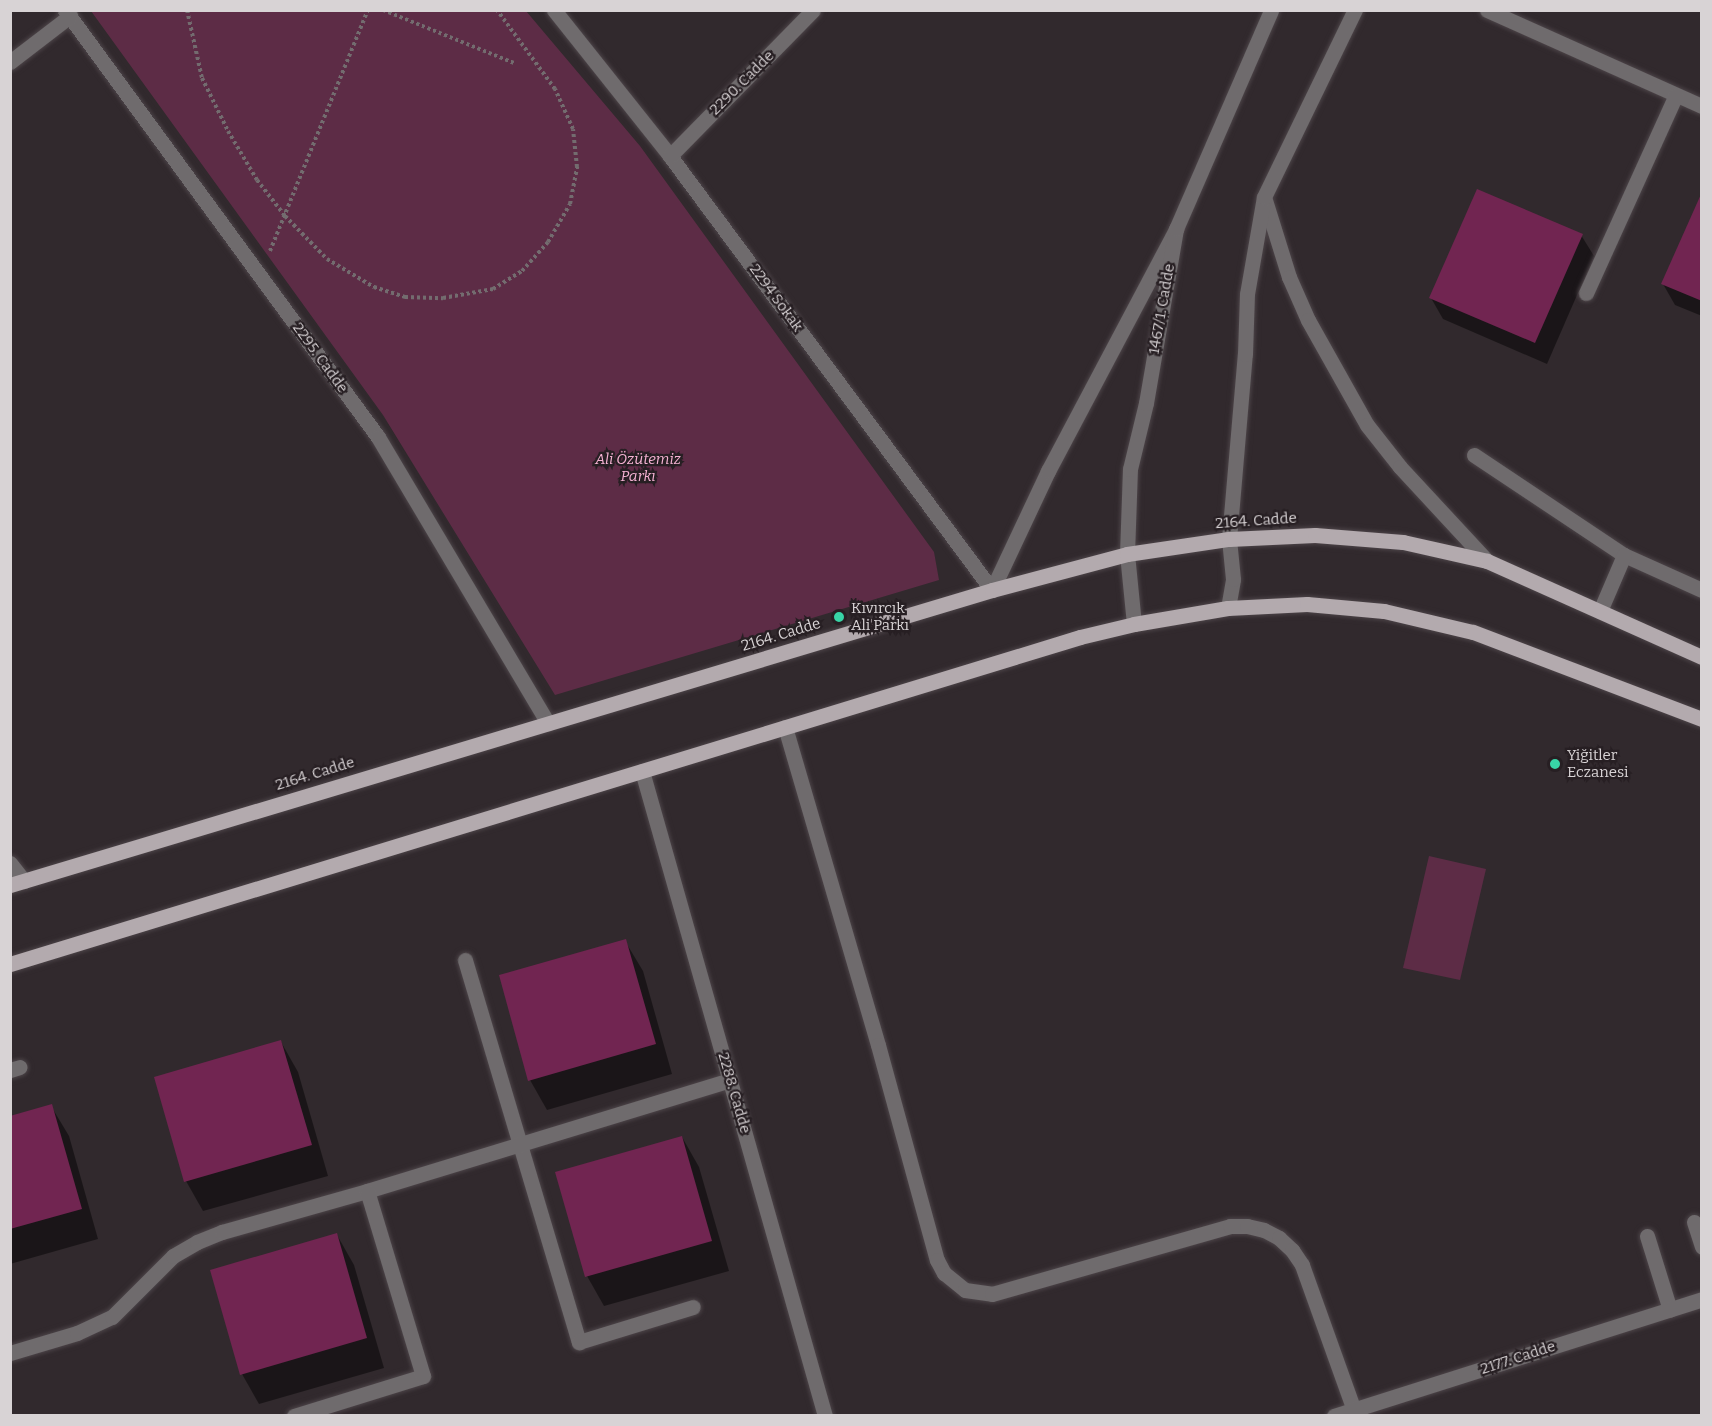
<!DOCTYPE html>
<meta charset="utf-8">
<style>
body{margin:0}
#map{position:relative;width:1712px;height:1426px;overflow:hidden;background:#31292d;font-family:Bitter,serif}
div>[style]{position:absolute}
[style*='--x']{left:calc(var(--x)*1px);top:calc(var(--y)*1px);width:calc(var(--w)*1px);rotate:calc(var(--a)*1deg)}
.green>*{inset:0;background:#5d2c46}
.shadow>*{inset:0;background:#0007}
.building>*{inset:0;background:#712551}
.path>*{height:4px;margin-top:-2px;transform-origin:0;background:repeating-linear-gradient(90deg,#736c6f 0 3px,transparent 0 6px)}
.roads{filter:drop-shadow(0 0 2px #4c4448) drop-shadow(0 0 2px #4c4448)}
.minor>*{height:15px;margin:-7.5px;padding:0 7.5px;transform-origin:7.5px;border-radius:7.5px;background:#6f6b6d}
.major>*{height:15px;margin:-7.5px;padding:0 7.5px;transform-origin:7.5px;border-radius:7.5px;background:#b3aaae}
.dots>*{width:16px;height:16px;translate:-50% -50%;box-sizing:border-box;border:3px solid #271f23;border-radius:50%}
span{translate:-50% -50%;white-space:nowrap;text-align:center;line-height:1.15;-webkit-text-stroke:4.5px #271f23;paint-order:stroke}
.street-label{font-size:15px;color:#d8d3d5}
.park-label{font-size:15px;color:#f5b2d3;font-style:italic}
.poi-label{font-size:15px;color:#d8d3d5}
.left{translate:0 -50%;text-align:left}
.frame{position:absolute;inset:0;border:12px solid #d8d3d5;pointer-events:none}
</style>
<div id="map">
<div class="green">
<i style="clip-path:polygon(91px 11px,526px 11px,640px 146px,934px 552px,939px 580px,555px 695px,383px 415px)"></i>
<i style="clip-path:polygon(1429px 856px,1486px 869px,1460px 980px,1403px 968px)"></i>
</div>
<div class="shadow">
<i style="clip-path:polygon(1702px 196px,1702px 316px,1675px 305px,1663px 284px)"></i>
<i style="clip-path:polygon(1581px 235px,1594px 256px,1547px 364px,1443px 319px,1431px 298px)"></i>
<i style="clip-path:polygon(625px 941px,643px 971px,672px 1074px,547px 1110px,530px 1080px)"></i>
<i style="clip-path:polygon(281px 1042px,298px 1072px,328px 1176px,203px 1211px,186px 1181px)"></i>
<i style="clip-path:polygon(51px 1106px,69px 1136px,98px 1239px,10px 1264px,10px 1117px)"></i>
<i style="clip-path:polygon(682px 1137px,699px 1167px,729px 1271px,604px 1306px,587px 1276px)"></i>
<i style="clip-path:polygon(337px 1235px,354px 1265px,384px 1368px,259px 1404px,242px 1374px)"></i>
</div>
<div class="building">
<i style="clip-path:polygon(1477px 189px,1583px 234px,1535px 343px,1429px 298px)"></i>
<i style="clip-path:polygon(1702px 192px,1702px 301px,1661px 284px)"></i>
<i style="clip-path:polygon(626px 939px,656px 1044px,528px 1081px,499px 975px)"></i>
<i style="clip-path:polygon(281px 1040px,312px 1145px,184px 1182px,154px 1077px)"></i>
<i style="clip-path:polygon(52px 1104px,82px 1209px,10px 1229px,10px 1116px)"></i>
<i style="clip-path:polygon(682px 1136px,712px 1241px,585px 1277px,555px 1172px)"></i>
<i style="clip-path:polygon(337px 1233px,367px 1338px,240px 1375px,210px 1270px)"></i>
</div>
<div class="path">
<i style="--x:187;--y:10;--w:70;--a:77.6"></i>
<i style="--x:202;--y:78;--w:59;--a:63.9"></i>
<i style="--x:228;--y:131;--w:57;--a:59.4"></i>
<i style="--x:257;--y:180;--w:46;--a:52.1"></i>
<i style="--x:285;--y:216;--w:60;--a:45.7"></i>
<i style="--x:327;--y:259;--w:55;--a:30.8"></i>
<i style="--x:374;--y:287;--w:33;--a:18"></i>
<i style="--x:405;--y:297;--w:38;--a:2"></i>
<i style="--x:443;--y:298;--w:51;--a:-10.2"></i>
<i style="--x:493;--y:289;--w:34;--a:-32"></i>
<i style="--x:522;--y:271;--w:39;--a:-48"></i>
<i style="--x:548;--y:242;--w:44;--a:-59.9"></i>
<i style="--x:570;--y:204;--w:38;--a:-79"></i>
<i style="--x:577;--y:167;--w:38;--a:-96"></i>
<i style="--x:573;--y:129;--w:44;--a:-114.2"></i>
<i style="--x:555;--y:89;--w:98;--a:-126.3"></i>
<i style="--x:383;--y:10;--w:141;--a:22"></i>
<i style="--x:270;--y:251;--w:260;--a:-67.9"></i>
</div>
<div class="roads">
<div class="minor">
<i style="--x:65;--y:10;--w:529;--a:53.76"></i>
<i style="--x:378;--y:437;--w:333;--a:59.3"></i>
<i style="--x:554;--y:10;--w:186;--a:51.5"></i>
<i style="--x:670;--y:156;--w:540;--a:53.43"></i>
<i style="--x:992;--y:590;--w:132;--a:-64.8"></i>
<i style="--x:1048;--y:471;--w:274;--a:-62.1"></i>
<i style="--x:1487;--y:10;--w:235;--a:24.1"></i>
<i style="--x:10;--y:62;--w:76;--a:-37.5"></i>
<i style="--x:670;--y:156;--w:204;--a:-45.6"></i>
<i style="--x:1265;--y:200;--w:81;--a:72.7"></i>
<i style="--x:1289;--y:277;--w:47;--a:66.2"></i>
<i style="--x:1308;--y:320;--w:120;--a:60.7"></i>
<i style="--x:1367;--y:425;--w:53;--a:51.8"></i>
<i style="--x:1400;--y:467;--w:128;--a:47.2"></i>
<i style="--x:1586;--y:293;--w:217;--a:-65.6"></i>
<i style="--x:1474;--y:455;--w:180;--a:33.7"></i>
<i style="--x:1624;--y:555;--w:85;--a:24.2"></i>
<i style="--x:1228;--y:608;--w:29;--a:-80"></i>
<i style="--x:1233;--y:579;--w:40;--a:-95.7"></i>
<i style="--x:1229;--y:539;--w:186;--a:-85.1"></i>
<i style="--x:1245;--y:354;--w:60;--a:-88.1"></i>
<i style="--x:1247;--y:294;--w:98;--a:-80.1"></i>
<i style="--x:1264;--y:197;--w:208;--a:-64.1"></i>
<i style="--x:1600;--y:611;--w:61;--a:-66.8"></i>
<i style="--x:1134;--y:624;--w:70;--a:-95.7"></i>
<i style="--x:1127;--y:554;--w:85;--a:-88"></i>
<i style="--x:1130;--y:469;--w:68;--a:-76.4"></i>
<i style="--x:1146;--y:403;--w:177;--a:-80.2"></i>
<i style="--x:1176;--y:229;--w:239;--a:-66.5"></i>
<i style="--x:785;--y:727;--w:331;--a:73.7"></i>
<i style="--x:878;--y:1045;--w:223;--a:74.7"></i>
<i style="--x:937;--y:1260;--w:15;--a:62"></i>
<i style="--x:944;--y:1273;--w:27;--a:39"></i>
<i style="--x:965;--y:1290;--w:27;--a:8"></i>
<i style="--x:992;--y:1294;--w:248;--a:-15.9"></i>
<i style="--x:1230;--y:1226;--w:17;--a:0"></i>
<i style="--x:1247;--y:1226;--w:17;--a:13"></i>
<i style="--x:1264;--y:1230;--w:17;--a:28"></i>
<i style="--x:1279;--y:1238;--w:18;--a:43"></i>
<i style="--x:1292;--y:1250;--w:18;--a:56"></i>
<i style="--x:1302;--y:1265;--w:160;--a:70.3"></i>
<i style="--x:642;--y:771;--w:670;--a:74.16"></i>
<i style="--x:10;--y:863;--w:23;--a:52"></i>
<i style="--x:465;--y:960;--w:399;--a:73.4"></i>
<i style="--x:579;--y:1342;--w:119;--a:-17.1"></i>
<i style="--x:10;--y:1070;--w:10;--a:-17"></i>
<i style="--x:1694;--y:1222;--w:26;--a:72"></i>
<i style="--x:1647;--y:1236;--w:77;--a:72.7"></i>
<i style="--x:10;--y:1353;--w:70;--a:-16.6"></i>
<i style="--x:77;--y:1333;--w:38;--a:-25"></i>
<i style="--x:112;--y:1317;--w:86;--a:-45"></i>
<i style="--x:173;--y:1256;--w:28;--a:-30"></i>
<i style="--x:197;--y:1242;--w:27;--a:-22"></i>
<i style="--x:222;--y:1232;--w:151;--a:-15.8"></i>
<i style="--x:367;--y:1191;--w:380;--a:-17"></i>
<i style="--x:294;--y:1416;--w:135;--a:-17.2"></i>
<i style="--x:423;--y:1376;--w:193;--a:-106.8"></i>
<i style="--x:1334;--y:1416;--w:386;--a:-17.6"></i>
</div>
<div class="major">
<i style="--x:10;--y:885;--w:1025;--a:-16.72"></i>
<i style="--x:992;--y:590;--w:140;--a:-14.9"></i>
<i style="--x:1127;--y:554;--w:103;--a:-8.4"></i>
<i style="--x:1229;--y:539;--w:86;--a:-2.7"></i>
<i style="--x:1315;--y:535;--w:88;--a:4.5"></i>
<i style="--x:1403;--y:542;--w:86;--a:12.7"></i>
<i style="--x:1487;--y:561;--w:235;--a:24.1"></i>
<i style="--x:10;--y:964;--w:1119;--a:-16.99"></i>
<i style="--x:1080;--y:637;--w:56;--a:-13.5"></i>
<i style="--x:1134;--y:624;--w:95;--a:-9.7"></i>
<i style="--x:1228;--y:608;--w:79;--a:-2.9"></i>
<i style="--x:1307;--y:604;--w:77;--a:5.2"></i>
<i style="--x:1384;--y:611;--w:91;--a:13.3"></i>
<i style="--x:1473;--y:632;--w:245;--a:20.8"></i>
</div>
</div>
<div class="dots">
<i style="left:839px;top:617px;background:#38d4a6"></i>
<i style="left:1555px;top:764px;background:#38d4a6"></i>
</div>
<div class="street-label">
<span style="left:742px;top:83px;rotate:-45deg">2290. Cadde</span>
<span style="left:776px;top:298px;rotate:54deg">2294 Sokak</span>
<span style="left:1162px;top:309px;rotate:-80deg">1467/1. Cadde</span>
<span style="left:320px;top:358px;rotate:54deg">2295. Cadde</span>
<span style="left:1256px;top:521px;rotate:-4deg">2164. Cadde</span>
<span style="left:781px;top:635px;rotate:-17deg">2164. Cadde</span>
<span style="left:315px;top:774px;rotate:-17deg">2164. Cadde</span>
<span style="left:734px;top:1093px;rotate:74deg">2288. Cadde</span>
<span style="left:1518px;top:1358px;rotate:-18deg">2177. Cadde</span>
</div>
<div class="park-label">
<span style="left:638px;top:468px">Ali Özütemiz<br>Parkı</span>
</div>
<div class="poi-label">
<span class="left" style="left:851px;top:617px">Kıvırcık<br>Ali Parkı</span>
<span class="left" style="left:1567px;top:764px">Yiğitler<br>Eczanesi</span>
</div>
<div class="frame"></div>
</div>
